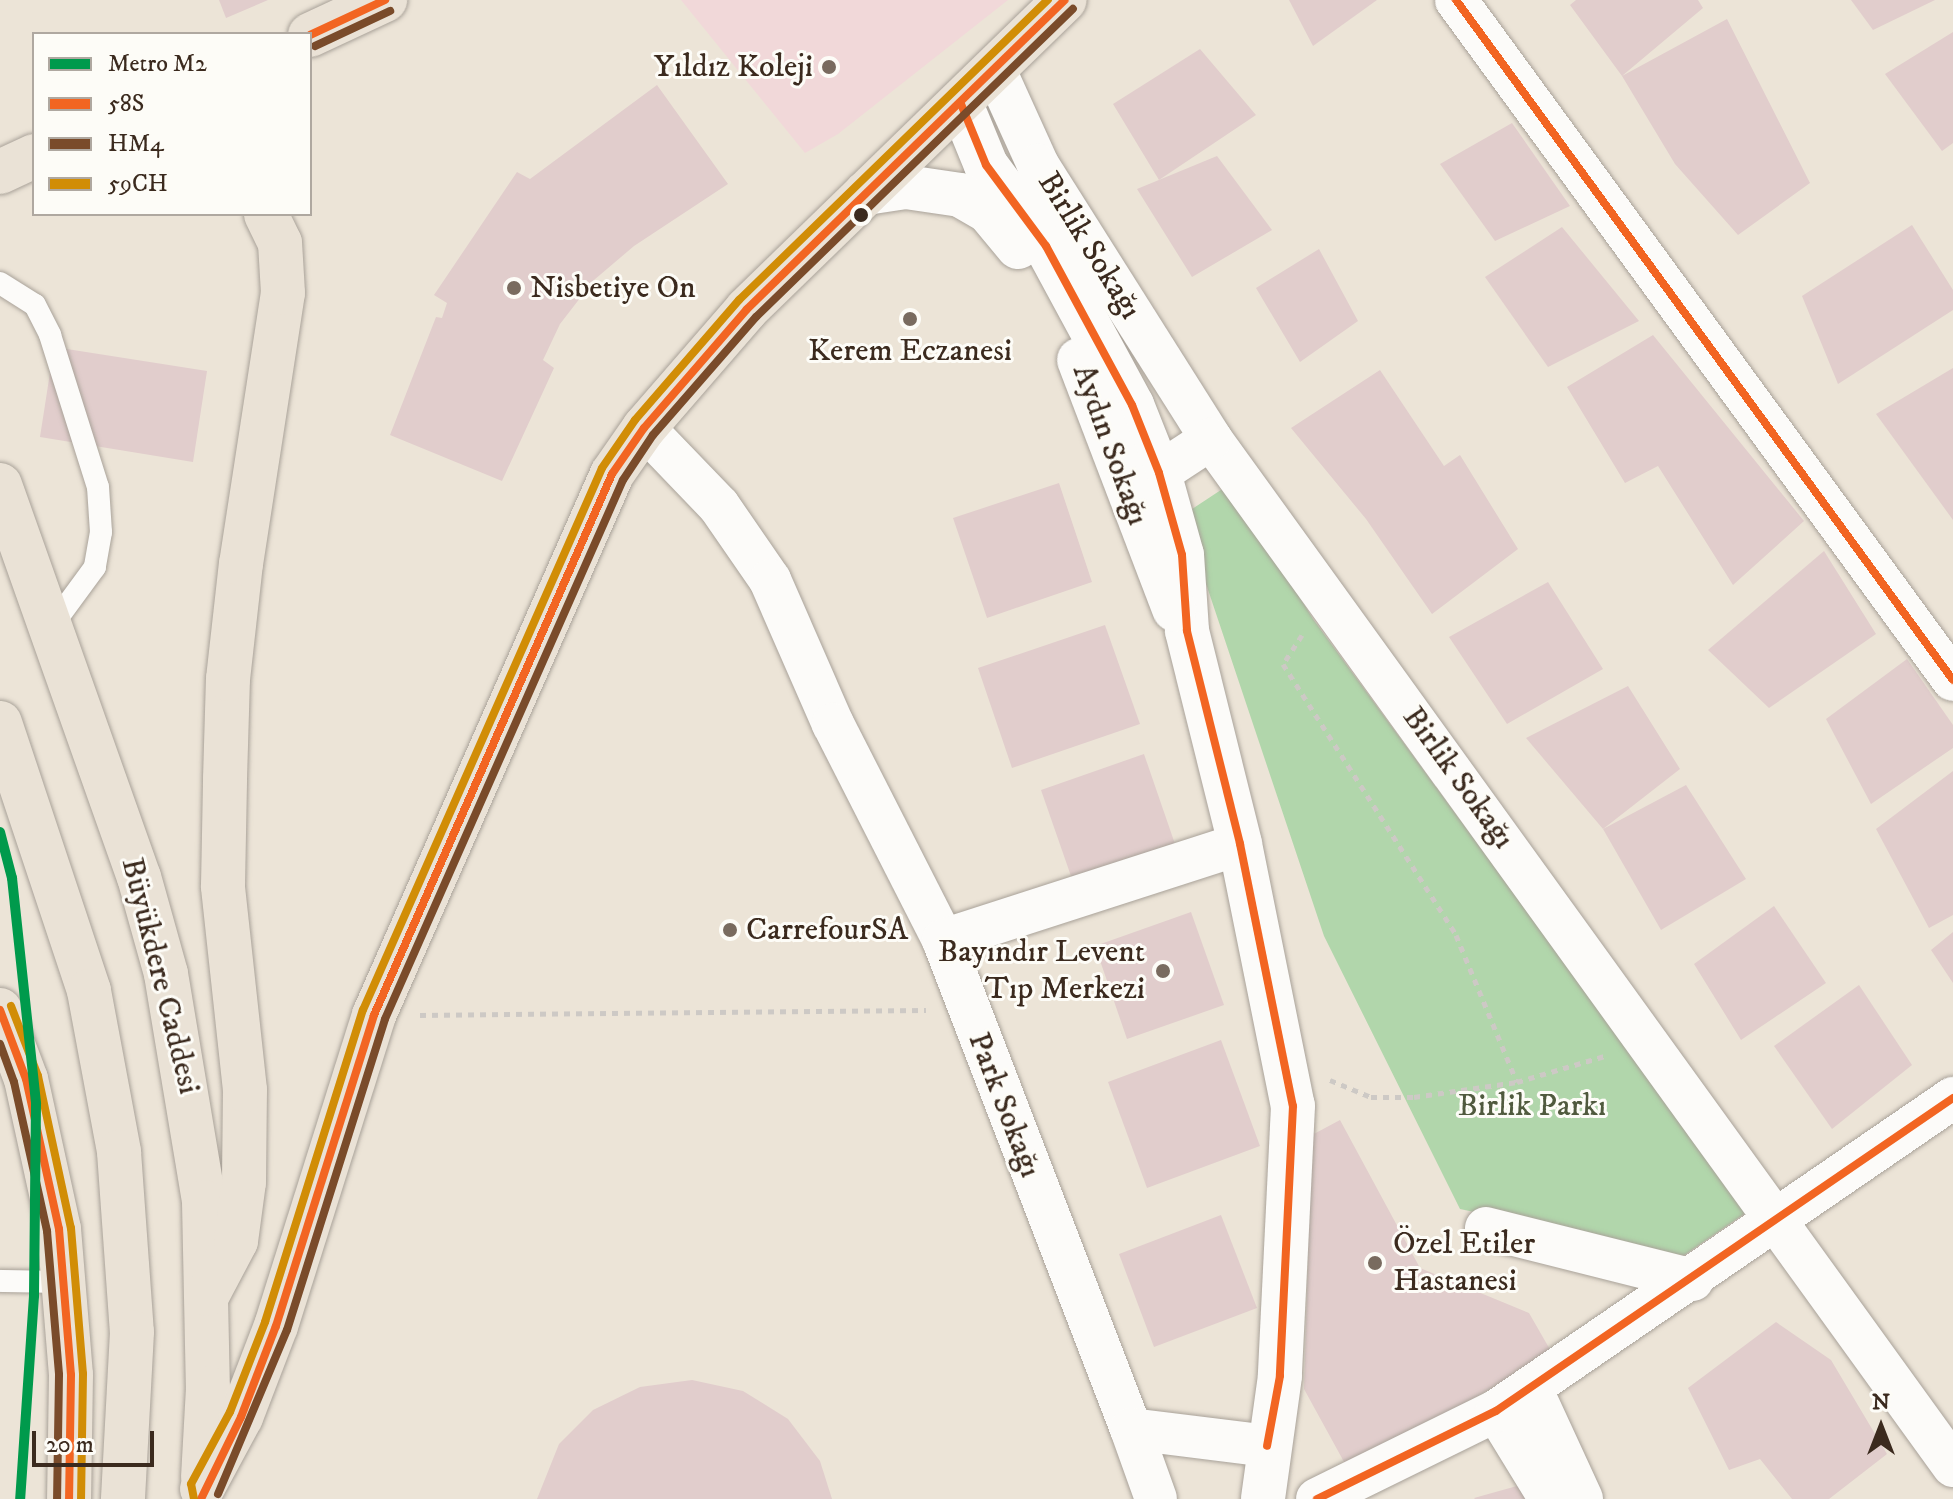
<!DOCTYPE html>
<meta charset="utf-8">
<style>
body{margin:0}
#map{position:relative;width:1953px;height:1499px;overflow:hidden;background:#ece4d7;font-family:"IM FELL DW Pica",serif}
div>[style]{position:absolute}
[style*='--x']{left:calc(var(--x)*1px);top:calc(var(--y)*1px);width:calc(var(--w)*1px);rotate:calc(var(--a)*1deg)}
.built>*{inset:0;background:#f1d8d9}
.green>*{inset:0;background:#b1d6ab}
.building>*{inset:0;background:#e1cdcc}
.path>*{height:5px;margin-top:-2.5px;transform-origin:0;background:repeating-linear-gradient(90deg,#cdc9c5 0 6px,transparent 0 12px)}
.roads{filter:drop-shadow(0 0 2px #a9a299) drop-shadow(0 0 2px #a9a299)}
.service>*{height:22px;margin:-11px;padding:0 11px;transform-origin:11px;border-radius:11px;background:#fcfbf9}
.minor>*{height:42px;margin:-21px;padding:0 21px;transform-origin:21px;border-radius:21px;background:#fcfbf9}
.tertiary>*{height:44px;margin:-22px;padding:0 22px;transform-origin:22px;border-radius:22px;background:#fcfbf9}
.primary>*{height:44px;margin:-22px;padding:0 22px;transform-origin:22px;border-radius:22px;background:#eae2d6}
.bus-1>*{height:8px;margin:-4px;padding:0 4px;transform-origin:4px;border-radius:4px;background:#f26522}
.bus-2>*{height:8px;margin:-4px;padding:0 4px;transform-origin:4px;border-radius:4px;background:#7a4b2a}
.bus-3>*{height:8px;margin:-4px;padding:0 4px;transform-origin:4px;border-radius:4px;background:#d18d06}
.metro-1>*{height:10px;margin:-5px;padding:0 5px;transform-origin:5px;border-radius:5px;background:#009a4c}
.dots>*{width:22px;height:22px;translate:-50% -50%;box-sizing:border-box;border:4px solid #fdfcf7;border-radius:50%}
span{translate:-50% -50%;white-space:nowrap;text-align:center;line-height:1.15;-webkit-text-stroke:6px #fdfcf7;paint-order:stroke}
.poi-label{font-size:32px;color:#3b2a1e}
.right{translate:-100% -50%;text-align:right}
.left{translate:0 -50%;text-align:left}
.street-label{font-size:32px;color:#3b2a1e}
.park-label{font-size:32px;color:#505a3e}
.legend{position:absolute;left:32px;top:32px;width:280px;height:184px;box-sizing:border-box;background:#fdfcf7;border:2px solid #afa8a0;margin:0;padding:10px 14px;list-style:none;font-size:24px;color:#3b2a1e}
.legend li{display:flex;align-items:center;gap:16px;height:40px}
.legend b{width:40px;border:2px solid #afa8a0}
.north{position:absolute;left:1841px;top:1387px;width:80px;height:80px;-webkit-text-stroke:6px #fdfcf7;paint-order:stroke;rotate:0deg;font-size:22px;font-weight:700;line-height:32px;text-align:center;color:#3b2a1e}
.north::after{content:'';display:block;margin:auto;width:28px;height:36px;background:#3b2a1e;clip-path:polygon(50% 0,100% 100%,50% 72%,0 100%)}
.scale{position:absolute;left:32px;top:1431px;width:122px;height:36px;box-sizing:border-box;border:4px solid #3b2a1e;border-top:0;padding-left:10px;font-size:24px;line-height:28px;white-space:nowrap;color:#3b2a1e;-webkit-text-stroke:6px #fdfcf7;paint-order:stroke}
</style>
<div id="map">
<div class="built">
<i style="clip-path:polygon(681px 0,1008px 0,838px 134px,805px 153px)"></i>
</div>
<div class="green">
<i style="clip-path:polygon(1230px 484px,1313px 619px,1747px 1212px,1683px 1256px,1460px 1209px,1324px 936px,1183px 515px)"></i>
</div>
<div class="building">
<i style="clip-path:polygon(219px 0,268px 0,226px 18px)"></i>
<i style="clip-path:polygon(1289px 0,1377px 0,1313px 46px)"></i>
<i style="clip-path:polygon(1576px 0,1698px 0,1703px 8px,1622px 76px,1727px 19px,1810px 183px,1738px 235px,1675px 164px,1622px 76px,1570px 5px)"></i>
<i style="clip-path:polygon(1851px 0,1935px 0,1873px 30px)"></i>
<i style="clip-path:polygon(1953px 32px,1953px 143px,1942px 151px,1885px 74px)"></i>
<i style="clip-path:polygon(1200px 49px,1256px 115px,1159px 180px,1113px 104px)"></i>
<i style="clip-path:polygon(657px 85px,728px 184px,634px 246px,594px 280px,560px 324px,543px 360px,554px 368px,502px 481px,390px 435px,436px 317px,442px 318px,447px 303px,434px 295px,517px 172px,530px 179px)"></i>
<i style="clip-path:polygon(1512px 123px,1570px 206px,1495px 241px,1440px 164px)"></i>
<i style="clip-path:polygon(1217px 156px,1272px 230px,1192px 277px,1137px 189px)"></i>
<i style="clip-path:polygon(1912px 225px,1953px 290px,1953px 310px,1838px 384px,1802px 296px)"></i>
<i style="clip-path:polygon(1562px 227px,1639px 321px,1548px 367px,1485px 277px)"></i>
<i style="clip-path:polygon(1319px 249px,1358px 321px,1300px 362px,1256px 288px)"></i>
<i style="clip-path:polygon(1653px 335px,1804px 521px,1733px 585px,1658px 466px,1625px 483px,1567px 387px)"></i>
<i style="clip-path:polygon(54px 347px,207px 371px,193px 462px,40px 437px)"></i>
<i style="clip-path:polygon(1953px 368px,1953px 520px,1876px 414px)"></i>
<i style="clip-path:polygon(1380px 370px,1444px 466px,1460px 455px,1518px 549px,1432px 614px,1366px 519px,1291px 428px)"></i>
<i style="clip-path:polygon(1059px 483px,1092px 582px,987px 618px,953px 518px)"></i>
<i style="clip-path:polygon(1824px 551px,1876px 634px,1769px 708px,1708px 650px)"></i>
<i style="clip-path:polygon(1548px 582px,1603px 669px,1507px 724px,1449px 637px)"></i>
<i style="clip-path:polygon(1105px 625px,1140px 724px,1012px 768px,978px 668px)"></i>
<i style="clip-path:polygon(1907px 659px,1953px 725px,1953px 748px,1871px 804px,1826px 719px)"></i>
<i style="clip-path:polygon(1628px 686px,1680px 769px,1603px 829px,1526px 738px)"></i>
<i style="clip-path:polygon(1144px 754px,1175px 844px,1072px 879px,1041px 790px)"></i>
<i style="clip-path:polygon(1953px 771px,1953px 915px,1929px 928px,1876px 829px)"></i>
<i style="clip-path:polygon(1686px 785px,1746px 879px,1661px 930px,1603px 829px)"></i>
<i style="clip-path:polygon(1774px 906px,1826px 983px,1741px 1040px,1694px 964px)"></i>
<i style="clip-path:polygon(1191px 912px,1224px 1005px,1127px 1039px,1095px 946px)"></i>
<i style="clip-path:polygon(1953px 932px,1953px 983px,1931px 950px)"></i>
<i style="clip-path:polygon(1859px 985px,1912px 1065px,1832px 1129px,1774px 1046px)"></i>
<i style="clip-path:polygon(1221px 1040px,1260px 1146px,1147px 1188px,1108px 1082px)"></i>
<i style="clip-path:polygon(1340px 1120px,1420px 1268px,1529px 1313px,1552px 1353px,1349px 1471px,1304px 1389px,1312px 1135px)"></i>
<i style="clip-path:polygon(1221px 1215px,1257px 1308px,1154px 1347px,1119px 1254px)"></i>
<i style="clip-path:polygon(1776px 1322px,1831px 1360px,1887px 1454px,1829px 1499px,1792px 1499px,1760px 1459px,1729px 1470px,1688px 1388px)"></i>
<i style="clip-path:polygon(692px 1380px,743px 1391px,788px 1419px,820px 1461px,832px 1499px,537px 1499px,559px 1444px,593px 1410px,640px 1387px)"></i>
<i style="clip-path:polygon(1535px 1481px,1540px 1499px,1475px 1499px,1474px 1498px)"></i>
</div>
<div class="path">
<i style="--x:1302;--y:635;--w:35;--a:123"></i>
<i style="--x:1283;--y:664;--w:322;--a:57.4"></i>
<i style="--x:1456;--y:935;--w:159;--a:67.5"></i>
<i style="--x:1517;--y:1082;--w:95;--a:-16.5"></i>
<i style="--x:420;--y:1015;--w:506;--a:-0.57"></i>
<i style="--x:1330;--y:1080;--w:44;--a:22.5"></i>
<i style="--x:1371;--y:1097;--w:43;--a:0"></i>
<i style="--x:1414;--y:1097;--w:104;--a:-8.3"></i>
</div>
<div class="roads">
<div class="service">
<i style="--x:0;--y:283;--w:41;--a:32.2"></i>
<i style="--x:35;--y:305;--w:34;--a:63"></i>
<i style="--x:50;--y:335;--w:159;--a:72.5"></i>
<i style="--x:98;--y:487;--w:45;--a:86.2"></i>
<i style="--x:101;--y:532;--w:36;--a:100"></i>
<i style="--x:95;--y:567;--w:74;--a:126.3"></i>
<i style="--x:0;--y:1281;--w:65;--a:0.9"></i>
</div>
<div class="minor">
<i style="--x:1456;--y:0;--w:842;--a:53.84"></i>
<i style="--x:995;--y:70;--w:104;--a:65.6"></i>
<i style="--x:1038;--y:165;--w:324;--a:57.7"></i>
<i style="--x:1211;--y:439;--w:1267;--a:54.15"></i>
<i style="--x:644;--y:428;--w:108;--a:46.1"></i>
<i style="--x:719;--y:506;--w:90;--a:55.4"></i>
<i style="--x:770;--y:580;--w:157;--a:66.4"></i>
<i style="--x:833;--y:724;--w:242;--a:63"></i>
<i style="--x:943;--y:940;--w:524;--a:68.97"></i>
<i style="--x:1131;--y:1429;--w:137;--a:7.1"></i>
<i style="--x:1159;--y:473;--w:62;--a:-33.2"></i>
<i style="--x:943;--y:940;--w:312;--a:-17.9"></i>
<i style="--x:1486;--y:1228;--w:213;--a:14.1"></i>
<i style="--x:1531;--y:1388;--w:122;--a:65.3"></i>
<i style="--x:1496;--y:1411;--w:103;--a:58.5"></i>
<i style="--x:1131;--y:1429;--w:74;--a:70.3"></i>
<i style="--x:1317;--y:1499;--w:199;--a:-26.2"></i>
<i style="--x:1496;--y:1411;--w:554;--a:-34.41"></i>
</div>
<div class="tertiary">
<i style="--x:961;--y:104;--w:66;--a:67.7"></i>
<i style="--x:986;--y:165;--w:101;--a:53.5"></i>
<i style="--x:1046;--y:246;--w:181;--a:61.6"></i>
<i style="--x:1132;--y:405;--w:73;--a:68.3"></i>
<i style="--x:1159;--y:473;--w:85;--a:74.3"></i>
<i style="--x:1182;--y:555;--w:76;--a:86.2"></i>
<i style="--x:1187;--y:631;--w:219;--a:76"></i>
<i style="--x:1240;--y:844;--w:267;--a:78.6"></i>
<i style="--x:1293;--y:1106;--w:270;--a:92.8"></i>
<i style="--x:1280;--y:1376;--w:124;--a:97.9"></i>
<i style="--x:866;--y:193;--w:40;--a:-8.5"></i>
<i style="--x:906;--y:187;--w:55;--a:8.4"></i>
<i style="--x:960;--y:195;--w:32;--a:30"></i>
<i style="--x:988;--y:211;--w:47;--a:50.2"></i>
<i style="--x:1079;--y:360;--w:267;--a:69.1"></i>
</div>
<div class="primary">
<i style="--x:310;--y:35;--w:83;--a:-25"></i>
<i style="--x:0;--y:172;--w:38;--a:-25"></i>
<i style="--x:0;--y:485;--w:416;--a:70.5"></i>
<i style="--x:139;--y:877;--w:101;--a:74.4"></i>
<i style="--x:166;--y:974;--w:231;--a:80.5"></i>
<i style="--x:204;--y:1202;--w:186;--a:88.8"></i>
<i style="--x:208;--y:1388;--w:89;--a:93.2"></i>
<i style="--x:0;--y:723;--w:282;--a:71.6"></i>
<i style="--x:89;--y:991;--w:164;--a:79.4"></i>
<i style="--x:119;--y:1152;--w:180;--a:85.9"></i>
<i style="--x:132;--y:1332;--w:167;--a:93.1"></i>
<i style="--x:0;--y:1010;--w:74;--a:69.4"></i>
<i style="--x:26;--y:1079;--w:154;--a:77.6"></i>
<i style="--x:59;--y:1229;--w:146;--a:85.3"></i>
<i style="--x:71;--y:1375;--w:124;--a:90.9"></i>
<i style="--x:208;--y:1294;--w:60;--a:-62.2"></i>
<i style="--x:236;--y:1241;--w:60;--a:-82.3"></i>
<i style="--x:244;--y:1182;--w:92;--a:-89.4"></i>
<i style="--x:245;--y:1090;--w:205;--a:-96.2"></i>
<i style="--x:223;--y:886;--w:107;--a:-88.9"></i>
<i style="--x:225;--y:779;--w:100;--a:-88.3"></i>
<i style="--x:228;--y:679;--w:116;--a:-83.6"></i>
<i style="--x:241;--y:564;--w:274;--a:-81.2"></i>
<i style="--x:283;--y:293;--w:50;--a:-93.4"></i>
<i style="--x:280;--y:243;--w:32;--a:-116"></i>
<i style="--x:202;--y:1489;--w:82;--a:-61.6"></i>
<i style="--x:241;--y:1417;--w:97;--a:-69"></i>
<i style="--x:276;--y:1326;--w:326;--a:-72.5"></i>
<i style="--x:374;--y:1015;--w:591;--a:-66.25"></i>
<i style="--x:612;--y:474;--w:56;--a:-55.2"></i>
<i style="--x:644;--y:428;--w:157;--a:-49.1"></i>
<i style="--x:747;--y:309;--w:443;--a:-44.2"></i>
</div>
</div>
<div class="bus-1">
<i style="--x:1456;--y:0;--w:842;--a:53.84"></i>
<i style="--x:310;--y:35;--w:83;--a:-25"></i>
<i style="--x:961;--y:104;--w:66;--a:67.7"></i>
<i style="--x:986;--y:165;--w:101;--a:53.5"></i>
<i style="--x:1046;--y:246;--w:181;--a:61.6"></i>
<i style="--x:1132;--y:405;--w:73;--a:68.3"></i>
<i style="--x:1159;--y:473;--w:85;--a:74.3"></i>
<i style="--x:1182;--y:555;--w:76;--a:86.2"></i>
<i style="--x:1187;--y:631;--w:219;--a:76"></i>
<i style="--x:1240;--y:844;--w:267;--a:78.6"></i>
<i style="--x:1293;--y:1106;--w:270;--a:92.8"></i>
<i style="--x:1280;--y:1376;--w:71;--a:100.5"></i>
<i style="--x:0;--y:1010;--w:74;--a:69.4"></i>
<i style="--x:26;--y:1079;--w:154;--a:77.6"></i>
<i style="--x:59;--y:1229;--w:146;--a:85.3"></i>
<i style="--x:71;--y:1375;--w:124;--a:90.9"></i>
<i style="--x:201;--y:1499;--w:91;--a:-64"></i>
<i style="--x:241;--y:1417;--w:97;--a:-69"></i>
<i style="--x:276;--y:1326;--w:326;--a:-72.5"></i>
<i style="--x:374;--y:1015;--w:591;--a:-66.25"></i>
<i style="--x:612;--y:474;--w:56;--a:-55.2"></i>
<i style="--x:644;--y:428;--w:157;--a:-49.1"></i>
<i style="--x:747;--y:309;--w:443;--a:-44.2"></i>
<i style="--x:1317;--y:1499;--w:199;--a:-26.2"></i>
<i style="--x:1496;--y:1411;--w:554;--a:-34.41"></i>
</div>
<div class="bus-2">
<i style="--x:315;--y:46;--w:83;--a:-25"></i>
<i style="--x:0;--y:1044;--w:40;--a:69.8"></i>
<i style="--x:14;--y:1082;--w:153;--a:77.5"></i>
<i style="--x:47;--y:1231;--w:144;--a:85.2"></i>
<i style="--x:59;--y:1375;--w:124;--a:90.9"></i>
<i style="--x:218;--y:1494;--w:178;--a:-67.2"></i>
<i style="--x:287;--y:1330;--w:326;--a:-72.5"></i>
<i style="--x:385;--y:1019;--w:589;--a:-66.18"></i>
<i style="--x:623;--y:480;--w:54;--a:-56.3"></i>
<i style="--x:653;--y:435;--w:157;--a:-48.9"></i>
<i style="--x:756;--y:317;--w:442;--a:-44.2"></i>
</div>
<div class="bus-3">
<i style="--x:11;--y:1006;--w:75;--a:68.9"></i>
<i style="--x:38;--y:1076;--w:156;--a:77.8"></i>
<i style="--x:71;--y:1228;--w:146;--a:85.3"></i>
<i style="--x:83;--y:1374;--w:125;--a:90.9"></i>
<i style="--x:194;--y:1499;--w:15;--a:-101"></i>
<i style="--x:191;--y:1484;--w:82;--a:-61.6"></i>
<i style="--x:230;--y:1412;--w:97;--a:-68.7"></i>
<i style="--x:265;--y:1322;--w:327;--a:-72.6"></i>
<i style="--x:363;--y:1010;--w:592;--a:-66.2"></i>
<i style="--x:602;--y:468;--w:58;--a:-55.5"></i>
<i style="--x:635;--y:420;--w:159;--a:-49.1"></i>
<i style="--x:739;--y:300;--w:431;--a:-44.2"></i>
</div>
<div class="metro-1">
<i style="--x:0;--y:832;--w:48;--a:75.4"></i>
<i style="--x:12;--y:878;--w:227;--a:83.9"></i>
<i style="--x:36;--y:1104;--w:192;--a:90.6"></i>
<i style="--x:34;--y:1296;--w:203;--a:93.9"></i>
</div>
<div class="dots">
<i style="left:829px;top:67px;background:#796b5f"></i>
<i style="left:861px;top:215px;background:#3b2a1e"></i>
<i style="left:514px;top:288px;background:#796b5f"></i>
<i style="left:910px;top:319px;background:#796b5f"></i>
<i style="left:730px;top:930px;background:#796b5f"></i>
<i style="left:1163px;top:971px;background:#796b5f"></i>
<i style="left:1375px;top:1263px;background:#796b5f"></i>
</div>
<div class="poi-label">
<span class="right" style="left:813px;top:67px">Yıldız Koleji</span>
<span class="left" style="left:530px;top:288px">Nisbetiye On</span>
<span style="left:910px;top:351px">Kerem Eczanesi</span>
<span class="left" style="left:746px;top:930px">CarrefourSA</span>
<span class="right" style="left:1145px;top:971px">Bayındır Levent<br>Tıp Merkezi</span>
<span class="left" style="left:1393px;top:1263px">Özel Etiler<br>Hastanesi</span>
</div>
<div class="street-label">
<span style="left:1089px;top:246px;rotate:58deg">Birlik Sokağı</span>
<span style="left:1110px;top:445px;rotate:70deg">Aydın Sokağı</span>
<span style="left:1458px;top:778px;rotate:54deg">Birlik Sokağı</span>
<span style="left:160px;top:976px;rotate:76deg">Büyükdere Caddesi</span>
<span style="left:1004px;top:1105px;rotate:69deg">Park Sokağı</span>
</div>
<div class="park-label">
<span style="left:1532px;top:1106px">Birlik Parkı</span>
</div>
<ul class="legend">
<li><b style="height:10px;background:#009a4c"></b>Metro M2</li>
<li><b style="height:10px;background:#f26522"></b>58S</li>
<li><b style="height:10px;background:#7a4b2a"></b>HM4</li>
<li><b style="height:10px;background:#d18d06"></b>59CH</li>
</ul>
<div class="north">N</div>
<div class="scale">20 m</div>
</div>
